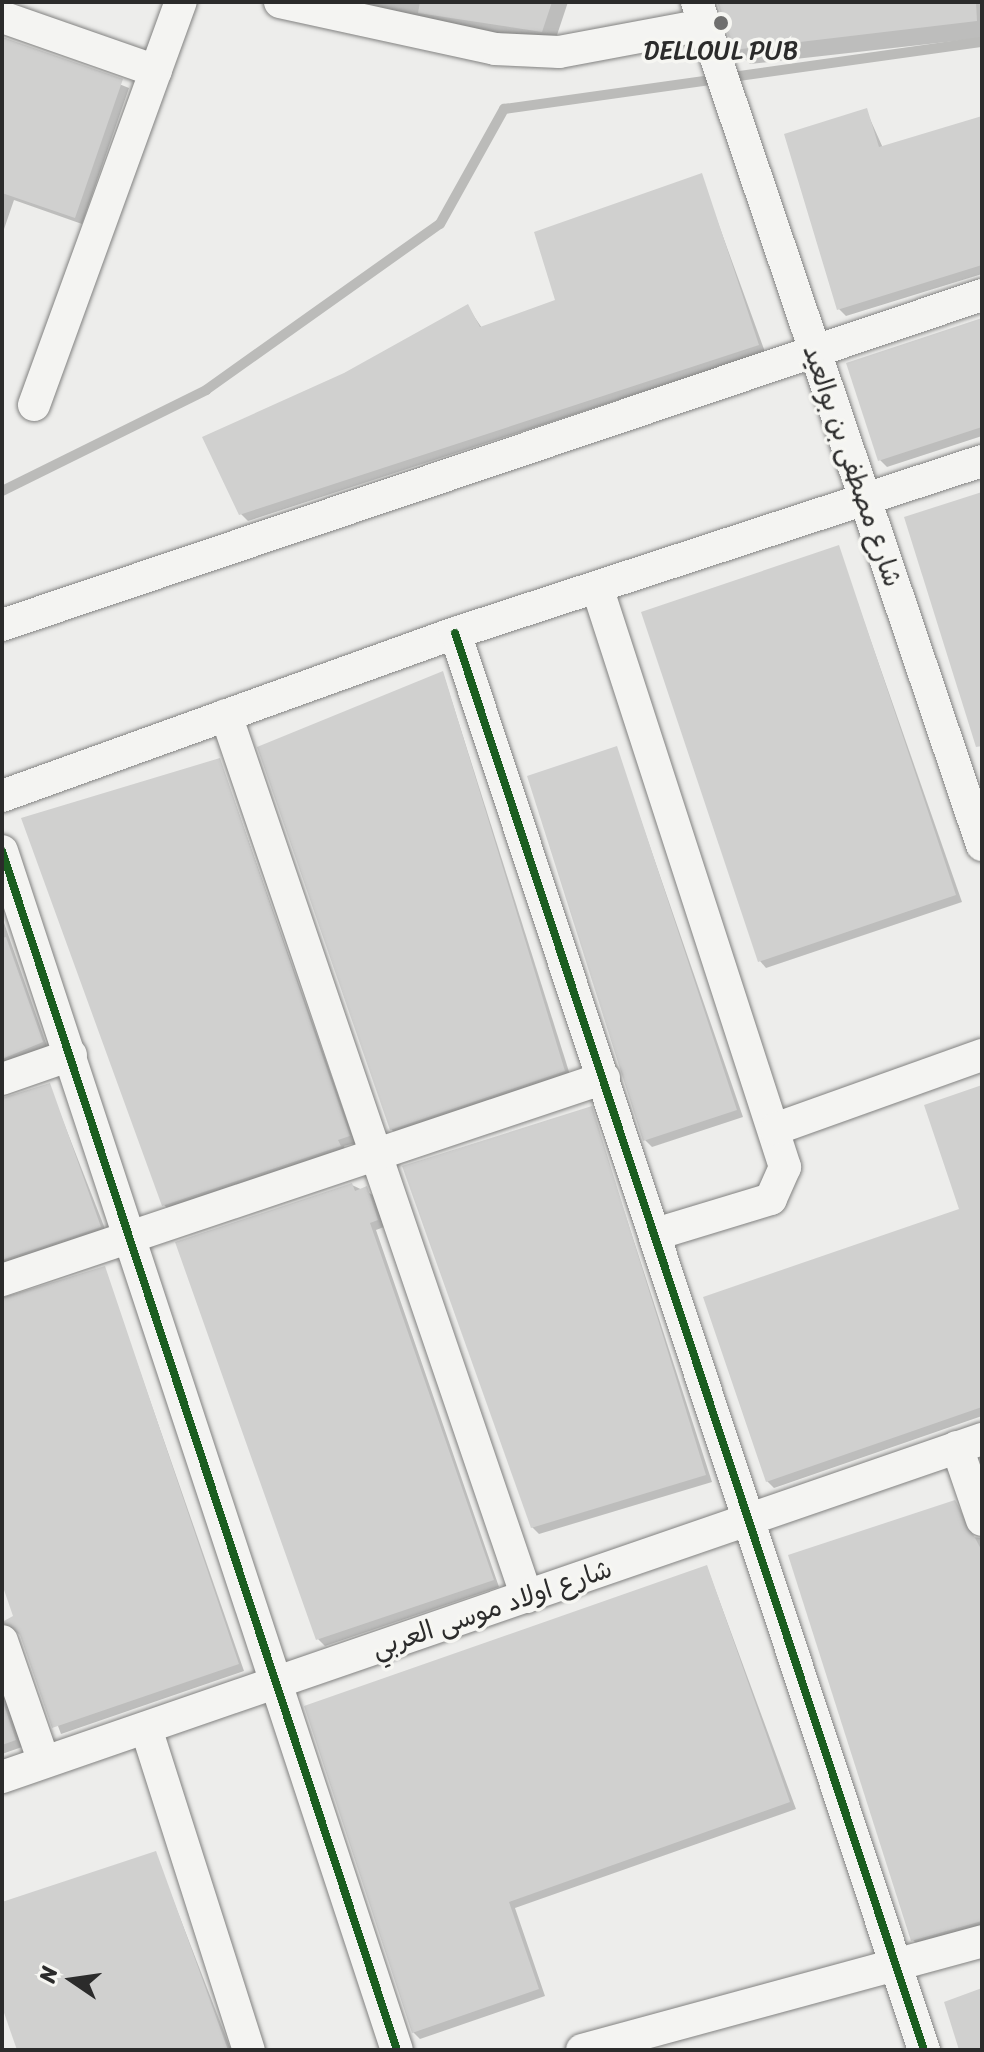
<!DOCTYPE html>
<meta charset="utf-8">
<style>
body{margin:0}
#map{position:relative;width:984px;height:2052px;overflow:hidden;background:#ededeb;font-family:Sriracha,"Playpen Sans Arabic",sans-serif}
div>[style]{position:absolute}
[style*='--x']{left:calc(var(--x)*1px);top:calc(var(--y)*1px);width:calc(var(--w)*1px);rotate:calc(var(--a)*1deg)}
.shadow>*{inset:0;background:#0003}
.stream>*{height:10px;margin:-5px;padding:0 5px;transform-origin:5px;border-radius:5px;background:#bbbbb9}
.building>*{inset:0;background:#d0d0cf}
.roads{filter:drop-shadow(0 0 2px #828281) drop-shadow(0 0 2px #828281)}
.minor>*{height:32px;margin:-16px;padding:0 16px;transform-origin:16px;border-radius:16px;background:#f4f4f2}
.cycleway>*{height:8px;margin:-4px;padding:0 4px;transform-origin:4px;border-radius:4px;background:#1b5e20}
.dots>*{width:22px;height:22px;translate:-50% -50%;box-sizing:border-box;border:4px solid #f6f6f2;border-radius:50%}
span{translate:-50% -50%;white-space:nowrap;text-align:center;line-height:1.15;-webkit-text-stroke:7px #f6f6f2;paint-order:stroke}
.poi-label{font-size:26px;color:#2b2b2b}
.street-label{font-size:26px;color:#2b2b2b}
.frame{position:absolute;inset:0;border:4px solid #2b2b2b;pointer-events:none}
.north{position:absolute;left:32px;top:1940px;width:80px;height:80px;-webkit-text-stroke:6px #f6f6f2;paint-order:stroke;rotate:283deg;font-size:22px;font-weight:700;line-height:32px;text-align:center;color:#2b2b2b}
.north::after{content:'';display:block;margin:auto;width:28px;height:36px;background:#2b2b2b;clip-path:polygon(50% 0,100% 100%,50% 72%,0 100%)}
</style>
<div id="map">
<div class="shadow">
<i style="clip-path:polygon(310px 2px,568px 2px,554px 44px)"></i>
<i style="clip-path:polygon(719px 2px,982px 2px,982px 38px,750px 64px,735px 49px)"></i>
<i style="clip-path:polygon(2px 37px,129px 88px,82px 224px,14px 200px,2px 235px)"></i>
<i style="clip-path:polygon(866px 110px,883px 148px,982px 118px,982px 274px,846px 316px,839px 309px)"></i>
<i style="clip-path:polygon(701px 176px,765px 352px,248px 521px,241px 514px,345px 375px,467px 306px,482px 328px,557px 301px)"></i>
<i style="clip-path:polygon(982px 320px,982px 436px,887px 467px,880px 460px)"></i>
<i style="clip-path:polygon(838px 547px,962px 902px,766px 968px,760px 961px)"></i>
<i style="clip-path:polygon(443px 673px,571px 1078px,398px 1136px,391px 1129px)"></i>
<i style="clip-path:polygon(616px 748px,743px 1117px,652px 1147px,645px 1140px)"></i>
<i style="clip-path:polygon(220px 760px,355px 1143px,344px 1146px,346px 1153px,171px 1212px,164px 1205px)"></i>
<i style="clip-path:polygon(2px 917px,48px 1049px,2px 1070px)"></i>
<i style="clip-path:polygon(49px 1085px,107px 1234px,2px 1270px,2px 1099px)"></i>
<i style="clip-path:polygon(982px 1087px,982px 1416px,774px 1488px,767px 1481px,962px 1210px)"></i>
<i style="clip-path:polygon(591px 1109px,712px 1482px,539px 1534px,532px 1527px)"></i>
<i style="clip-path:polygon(352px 1185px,373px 1195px,384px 1227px,376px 1230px,499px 1587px,325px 1646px,318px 1639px)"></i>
<i style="clip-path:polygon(104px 1268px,244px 1671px,61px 1734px,2px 1576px,2px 1298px)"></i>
<i style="clip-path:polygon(955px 1503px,973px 1537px,982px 1538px,982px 1927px,920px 1947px,913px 1940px)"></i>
<i style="clip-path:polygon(707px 1567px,796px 1809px,515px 1908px,545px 1996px,420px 2039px,413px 2032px)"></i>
<i style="clip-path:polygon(2px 1690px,22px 1747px,2px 1754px)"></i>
<i style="clip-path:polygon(155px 1853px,231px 2050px,19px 2050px,2px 2001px,2px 1904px)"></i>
</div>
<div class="stream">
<i style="--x:2;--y:491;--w:228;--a:-26.3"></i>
<i style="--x:206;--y:390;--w:287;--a:-35.4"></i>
<i style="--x:440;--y:224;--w:132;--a:-60.9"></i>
<i style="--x:504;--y:109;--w:483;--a:-8"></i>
</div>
<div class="building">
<i style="clip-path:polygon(420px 2px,552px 2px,542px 32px,418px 13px)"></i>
<i style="clip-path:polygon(717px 2px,976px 2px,977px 21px,733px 50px)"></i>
<i style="clip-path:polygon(2px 37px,123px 79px,75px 218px,2px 193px)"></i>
<i style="clip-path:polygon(867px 108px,879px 147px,982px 116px,982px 265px,837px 310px,784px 134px)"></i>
<i style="clip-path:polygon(702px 173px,759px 345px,239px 515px,202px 437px,344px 373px,468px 304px,480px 327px,555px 300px,534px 232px)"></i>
<i style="clip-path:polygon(982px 318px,982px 427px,878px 461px,846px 363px)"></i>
<i style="clip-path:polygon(982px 492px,982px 746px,976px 747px,904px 517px)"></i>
<i style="clip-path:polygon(839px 545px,956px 895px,758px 962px,641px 612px)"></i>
<i style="clip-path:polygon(443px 671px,565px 1071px,390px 1130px,257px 747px)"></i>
<i style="clip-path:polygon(617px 746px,737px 1110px,643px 1141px,527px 776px)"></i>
<i style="clip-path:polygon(220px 758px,350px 1136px,338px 1140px,341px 1146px,162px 1206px,21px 818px)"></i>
<i style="clip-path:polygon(6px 937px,43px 1042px,2px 1059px,2px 938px)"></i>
<i style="clip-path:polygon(50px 1083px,101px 1227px,2px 1260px,2px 1098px)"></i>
<i style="clip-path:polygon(982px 1085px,982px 1407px,766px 1482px,703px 1297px,959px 1209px,924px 1105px)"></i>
<i style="clip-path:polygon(592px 1106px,706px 1475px,531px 1528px,402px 1166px)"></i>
<i style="clip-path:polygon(352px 1183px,355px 1191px,367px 1186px,378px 1220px,370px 1223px,494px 1580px,316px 1640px,175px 1242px)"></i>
<i style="clip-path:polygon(105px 1266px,239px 1664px,52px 1728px,20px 1635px,2px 1622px,13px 1616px,2px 1584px,2px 1298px)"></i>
<i style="clip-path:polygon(955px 1500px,982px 1551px,982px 1921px,911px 1941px,788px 1555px)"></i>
<i style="clip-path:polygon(707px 1565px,790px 1802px,509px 1902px,539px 1989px,412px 2033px,304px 1706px)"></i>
<i style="clip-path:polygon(2px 1699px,16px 1740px,2px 1745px)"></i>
<i style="clip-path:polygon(156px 1851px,228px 2050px,17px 2050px,2px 2007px,2px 1902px)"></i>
<i style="clip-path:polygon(982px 1988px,982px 2050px,959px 2050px,944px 2002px)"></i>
</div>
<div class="roads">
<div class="minor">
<i style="--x:280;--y:2;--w:220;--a:12.3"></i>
<i style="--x:495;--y:49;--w:64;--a:2.7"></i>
<i style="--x:559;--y:52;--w:147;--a:-10.6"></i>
<i style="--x:697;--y:2;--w:890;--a:71.32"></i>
<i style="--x:2;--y:17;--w:163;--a:19.3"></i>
<i style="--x:34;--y:405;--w:429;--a:-70"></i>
<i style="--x:597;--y:587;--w:610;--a:72.04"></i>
<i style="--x:785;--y:1167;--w:35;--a:114"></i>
<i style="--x:771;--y:1199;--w:120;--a:163.1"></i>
<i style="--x:2;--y:625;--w:1034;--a:-18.61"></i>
<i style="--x:455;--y:633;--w:1493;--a:71.69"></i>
<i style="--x:226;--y:715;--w:932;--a:71.16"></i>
<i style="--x:2;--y:796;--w:481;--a:-19.8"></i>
<i style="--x:455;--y:633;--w:554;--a:-18.08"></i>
<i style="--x:2;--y:851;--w:1262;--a:71.77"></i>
<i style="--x:2;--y:1079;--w:73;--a:-19.2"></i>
<i style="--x:775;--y:1129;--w:220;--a:-19.7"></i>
<i style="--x:2;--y:1280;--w:635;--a:-18.55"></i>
<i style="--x:957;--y:1447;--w:77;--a:71.1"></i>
<i style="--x:2;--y:1641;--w:128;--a:70.9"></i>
<i style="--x:146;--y:1728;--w:338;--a:72.3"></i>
<i style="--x:2;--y:1777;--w:1037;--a:-19.03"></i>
<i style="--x:582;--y:2050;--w:415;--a:-15.2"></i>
</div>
</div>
<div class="cycleway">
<i style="--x:455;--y:633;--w:1493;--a:71.69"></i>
<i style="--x:2;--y:851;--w:1262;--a:71.77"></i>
</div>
<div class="dots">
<i style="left:721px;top:23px;background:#6f6f6e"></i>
</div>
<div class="poi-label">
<span style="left:721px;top:51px">DELLOUL PUB</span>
</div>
<div class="street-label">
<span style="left:852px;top:466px;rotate:71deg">شارع مصطفى بن بوالعيد</span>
<span style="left:492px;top:1609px;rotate:-19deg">شارع اولاد موسى العربي</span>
</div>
<div class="frame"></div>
<div class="north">N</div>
</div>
